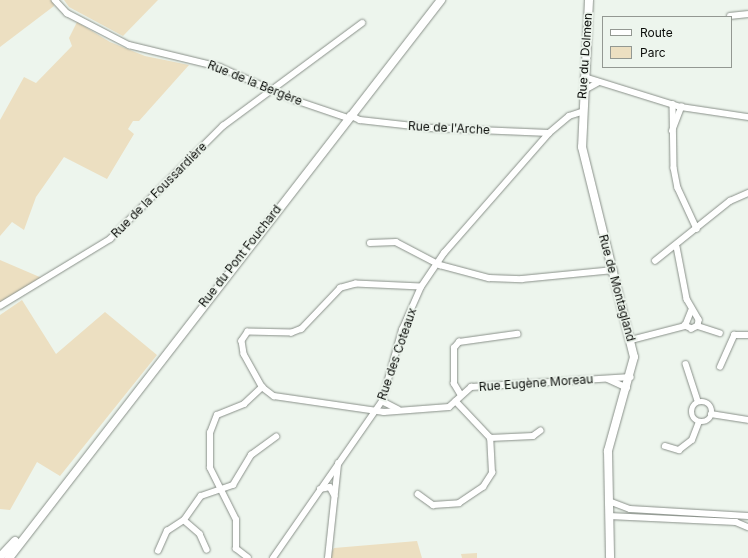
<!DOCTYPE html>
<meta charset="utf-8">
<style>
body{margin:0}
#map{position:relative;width:748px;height:558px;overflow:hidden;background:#edf5ed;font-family:Inter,sans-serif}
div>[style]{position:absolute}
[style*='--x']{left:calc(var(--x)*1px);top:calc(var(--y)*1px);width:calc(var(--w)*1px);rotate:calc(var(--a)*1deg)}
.green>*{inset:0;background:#ecdfc1}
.roads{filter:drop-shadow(0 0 1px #899089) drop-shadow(0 0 1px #899089)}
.street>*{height:5.5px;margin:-2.75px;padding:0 2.75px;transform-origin:2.75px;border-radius:2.75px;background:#fff}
.street>.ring{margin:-2.75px;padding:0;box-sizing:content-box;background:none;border:5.5px solid #fff;border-radius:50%}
.secondary>*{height:8px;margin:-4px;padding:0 4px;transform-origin:4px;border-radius:4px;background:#fff}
span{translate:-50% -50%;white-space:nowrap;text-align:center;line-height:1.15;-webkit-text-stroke:3.5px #edf5ed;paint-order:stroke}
.street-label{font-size:12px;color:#0b0d0a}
.legend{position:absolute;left:602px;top:16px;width:130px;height:52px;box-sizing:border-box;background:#edf5ed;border:1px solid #939892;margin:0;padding:5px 7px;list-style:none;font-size:12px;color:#0b0d0a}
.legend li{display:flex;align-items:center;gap:8px;height:20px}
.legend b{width:20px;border:1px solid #939892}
</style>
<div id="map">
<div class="green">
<i style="clip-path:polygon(0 0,53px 0,54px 6px,0 47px)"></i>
<i style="clip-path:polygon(64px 0,158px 0,123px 36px,69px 7px)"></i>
<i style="clip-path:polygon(77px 22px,110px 42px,145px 56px,189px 65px,139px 121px,133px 121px,128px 129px,134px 134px,107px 179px,64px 157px,36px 197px,24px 230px,12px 222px,0 236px,0 120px,24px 77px,36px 83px,72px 46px,69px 38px)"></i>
<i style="clip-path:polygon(0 260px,42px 278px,0 302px)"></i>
<i style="clip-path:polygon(22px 300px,56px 354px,105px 312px,157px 355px,60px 476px,37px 462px,10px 510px,0 509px,0 315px)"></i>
<i style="clip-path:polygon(417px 541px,422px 558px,328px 558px,334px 548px)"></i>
<i style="clip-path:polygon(477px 553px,477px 558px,462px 558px,461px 554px)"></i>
</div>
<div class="roads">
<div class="street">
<i style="--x:55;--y:0;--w:18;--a:47"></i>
<i style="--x:67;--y:13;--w:70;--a:27.3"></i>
<i style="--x:129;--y:45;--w:94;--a:13.6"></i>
<i style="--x:220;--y:67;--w:82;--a:23.7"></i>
<i style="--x:295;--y:100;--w:56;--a:18.8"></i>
<i style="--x:730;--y:16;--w:18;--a:-6"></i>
<i style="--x:584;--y:77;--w:102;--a:17.2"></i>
<i style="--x:681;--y:107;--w:68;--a:8.5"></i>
<i style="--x:583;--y:91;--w:18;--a:-29"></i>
<i style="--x:673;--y:104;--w:64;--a:89.1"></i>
<i style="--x:674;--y:168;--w:20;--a:79"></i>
<i style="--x:678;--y:188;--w:45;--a:65.1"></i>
<i style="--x:350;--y:115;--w:11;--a:27"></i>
<i style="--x:360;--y:120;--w:71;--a:6.4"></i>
<i style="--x:431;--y:128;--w:118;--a:2.4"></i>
<i style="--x:672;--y:131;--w:26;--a:-69"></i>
<i style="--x:370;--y:243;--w:26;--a:-2"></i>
<i style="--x:396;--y:242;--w:50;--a:27.6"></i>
<i style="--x:440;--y:265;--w:51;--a:14.9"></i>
<i style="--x:489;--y:278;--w:33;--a:2"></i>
<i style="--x:522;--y:279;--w:92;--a:-5.6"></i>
<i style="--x:677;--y:247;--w:53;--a:79.1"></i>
<i style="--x:687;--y:299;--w:24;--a:60"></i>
<i style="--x:699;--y:320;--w:6;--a:99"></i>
<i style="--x:698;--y:326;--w:7;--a:153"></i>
<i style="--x:692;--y:329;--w:8;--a:-157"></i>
<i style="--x:685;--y:326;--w:16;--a:-68"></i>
<i style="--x:655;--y:261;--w:96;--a:-38.7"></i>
<i style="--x:730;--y:201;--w:20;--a:-24"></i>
<i style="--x:421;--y:287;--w:65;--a:-177.4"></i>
<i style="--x:356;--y:284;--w:16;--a:165"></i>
<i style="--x:341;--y:288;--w:57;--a:133.6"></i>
<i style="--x:302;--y:329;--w:11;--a:158"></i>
<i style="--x:292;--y:333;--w:44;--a:-178.7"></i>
<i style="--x:248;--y:332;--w:11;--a:124"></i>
<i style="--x:242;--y:341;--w:13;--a:81"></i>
<i style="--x:244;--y:354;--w:38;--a:61"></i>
<i style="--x:262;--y:387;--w:15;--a:37"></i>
<i style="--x:274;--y:396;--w:111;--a:8.3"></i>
<i style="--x:384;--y:412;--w:65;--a:-4.4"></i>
<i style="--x:449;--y:407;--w:30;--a:-42"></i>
<i style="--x:471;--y:387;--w:160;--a:-3.6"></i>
<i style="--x:0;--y:306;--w:129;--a:-31.3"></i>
<i style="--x:110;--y:239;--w:160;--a:-45"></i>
<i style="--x:223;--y:126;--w:173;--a:-36.5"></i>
<i style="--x:698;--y:326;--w:23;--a:18"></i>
<i style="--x:631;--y:340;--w:56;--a:-14.5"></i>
<i style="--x:686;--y:364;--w:38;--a:72"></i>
<i style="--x:720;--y:367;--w:35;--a:-66"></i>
<i style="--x:734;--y:335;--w:14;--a:0"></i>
<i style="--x:608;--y:379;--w:21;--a:25"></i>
<i style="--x:460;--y:394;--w:12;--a:-121"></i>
<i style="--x:454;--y:384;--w:36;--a:-90"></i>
<i style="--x:454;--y:348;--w:8;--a:-50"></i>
<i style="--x:459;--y:342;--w:59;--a:-7.9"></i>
<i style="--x:382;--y:401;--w:18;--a:27"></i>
<i class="ring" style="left:692px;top:402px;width:14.5px;height:14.5px"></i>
<i style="--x:711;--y:414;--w:37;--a:9"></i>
<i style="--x:490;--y:438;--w:43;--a:-2.7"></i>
<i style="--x:533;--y:436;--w:9;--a:-36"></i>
<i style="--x:665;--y:446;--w:15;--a:16"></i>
<i style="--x:679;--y:450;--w:16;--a:-38"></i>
<i style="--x:692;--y:440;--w:17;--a:-69"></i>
<i style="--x:320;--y:489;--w:10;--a:-11"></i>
<i style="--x:330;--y:487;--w:10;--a:61"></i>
<i style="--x:418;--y:494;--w:19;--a:36"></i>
<i style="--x:433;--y:505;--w:26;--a:-4"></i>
<i style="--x:459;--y:503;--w:29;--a:-34"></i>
<i style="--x:483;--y:487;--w:17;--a:-57"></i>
<i style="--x:492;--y:473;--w:35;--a:-93"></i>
<i style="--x:490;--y:438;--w:50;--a:-133.4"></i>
<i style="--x:609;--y:501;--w:22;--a:21"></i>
<i style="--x:630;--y:509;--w:118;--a:3.4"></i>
<i style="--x:609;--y:516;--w:127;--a:2.7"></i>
<i style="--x:736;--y:522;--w:13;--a:23"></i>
<i style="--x:184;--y:520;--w:21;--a:41"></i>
<i style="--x:200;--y:534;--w:17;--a:66"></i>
<i style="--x:158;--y:551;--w:22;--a:-66"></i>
<i style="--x:167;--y:531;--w:20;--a:-33"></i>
<i style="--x:184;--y:520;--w:29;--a:-55"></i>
<i style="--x:201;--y:496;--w:34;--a:-19"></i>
<i style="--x:233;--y:485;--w:35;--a:-59"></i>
<i style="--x:251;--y:455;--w:31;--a:-36"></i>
<i style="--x:248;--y:558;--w:15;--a:-143"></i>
<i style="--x:236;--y:549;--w:29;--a:-90"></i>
<i style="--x:236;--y:520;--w:58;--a:-116.6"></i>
<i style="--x:210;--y:468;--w:35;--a:-90"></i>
<i style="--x:210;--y:433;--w:19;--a:-69"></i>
<i style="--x:217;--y:415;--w:29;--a:-22"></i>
<i style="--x:244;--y:404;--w:25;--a:-43"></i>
<i style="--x:273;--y:558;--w:191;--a:-55.2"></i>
<i style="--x:382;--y:401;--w:74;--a:-74.3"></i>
<i style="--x:402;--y:330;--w:47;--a:-66.2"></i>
<i style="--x:421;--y:287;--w:41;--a:-55.9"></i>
<i style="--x:444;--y:253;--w:159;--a:-48.8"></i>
<i style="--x:549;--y:133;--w:26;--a:-40"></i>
<i style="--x:569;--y:116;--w:13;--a:-18"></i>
<i style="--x:328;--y:558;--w:95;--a:-83.9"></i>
</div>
<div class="secondary">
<i style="--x:589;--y:0;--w:147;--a:92.7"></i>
<i style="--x:582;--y:147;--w:216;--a:76.1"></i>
<i style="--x:634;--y:357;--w:98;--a:105.5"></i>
<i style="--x:608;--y:451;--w:107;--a:88.9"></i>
<i style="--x:0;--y:557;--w:22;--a:-47"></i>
<i style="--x:9;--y:558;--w:706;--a:-52.25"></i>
</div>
</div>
<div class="street-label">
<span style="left:585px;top:56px;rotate:-86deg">Rue du Dolmen</span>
<span style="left:255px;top:83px;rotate:22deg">Rue de la Bergère</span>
<span style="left:449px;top:128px;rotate:3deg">Rue de l'Arche</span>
<span style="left:159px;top:190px;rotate:-45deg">Rue de la Foussardière</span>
<span style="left:240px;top:256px;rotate:-52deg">Rue du Pont Fouchard</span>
<span style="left:617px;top:288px;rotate:75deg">Rue de Montagland</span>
<span style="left:397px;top:354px;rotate:-71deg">Rue des Coteaux</span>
<span style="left:536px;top:383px;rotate:-4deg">Rue Eugène Moreau</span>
</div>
<ul class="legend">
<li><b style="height:5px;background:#fff"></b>Route</li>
<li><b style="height:11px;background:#ecdfc1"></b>Parc</li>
</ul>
</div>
